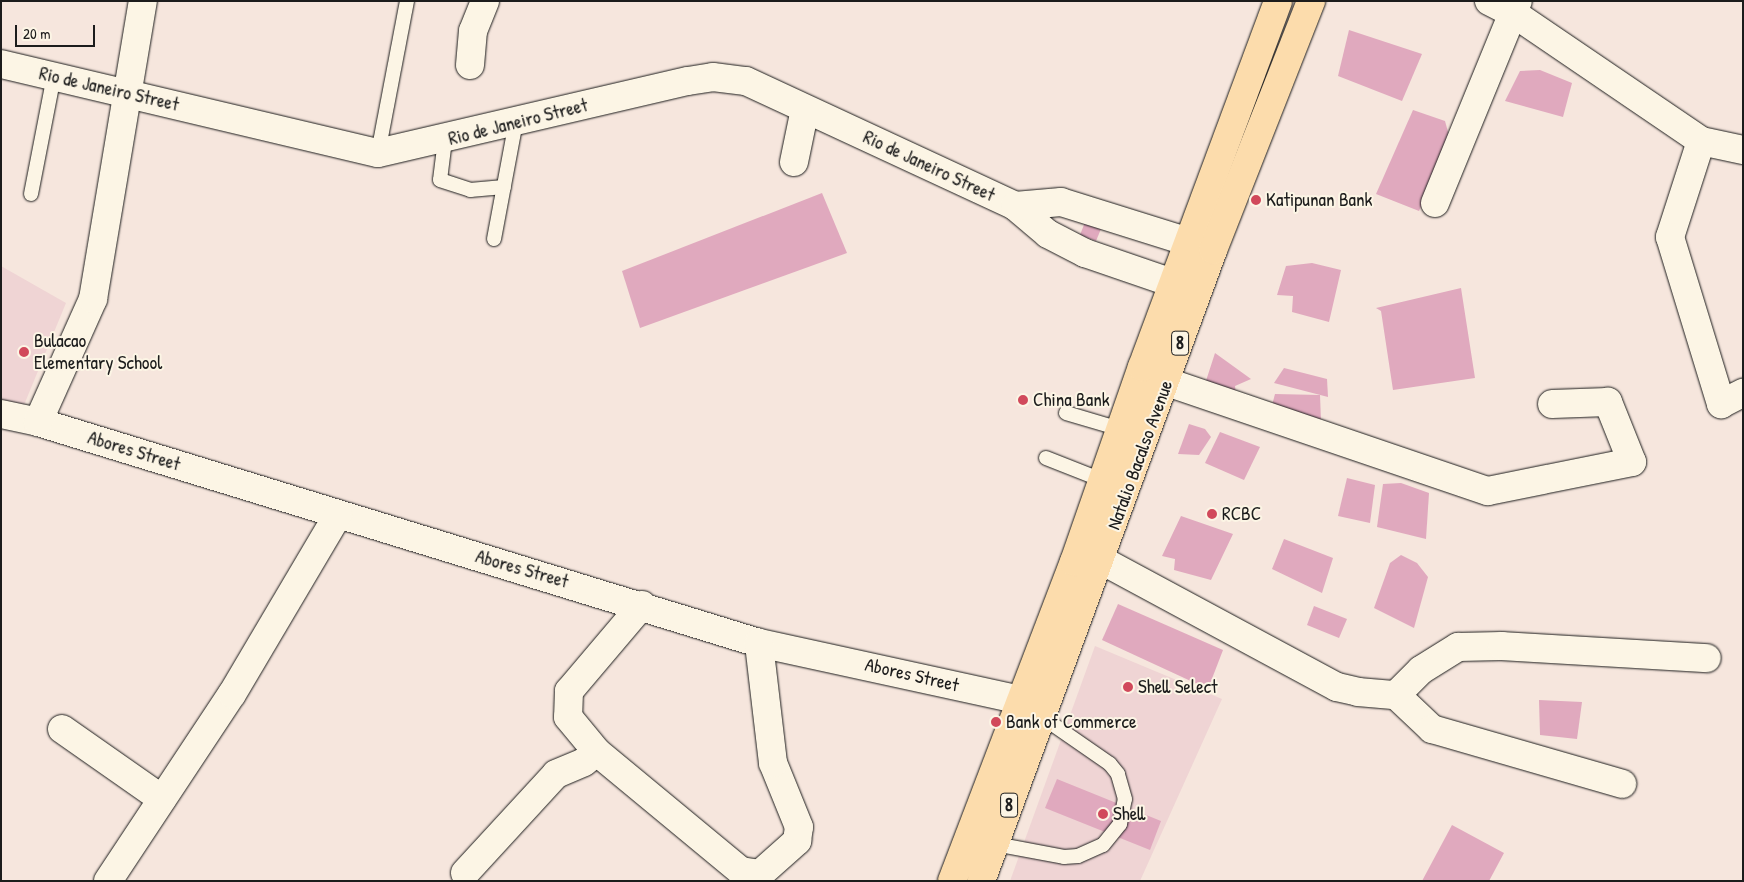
<!DOCTYPE html>
<style>
body{margin:0}
#map{position:relative;width:1744px;height:882px;overflow:hidden;background:#f6e6dd;font-family:"Patrick Hand",sans-serif}
div>[style]{position:absolute}
[style*='--x']{left:calc(var(--x)*1px);top:calc(var(--y)*1px);width:calc(var(--w)*1px);rotate:calc(var(--a)*1deg)}
.built>*{inset:0;background:#efd4d4}
.building>*{inset:0;background:#e0a9be}
.roads{filter:drop-shadow(0 0 1px #1c1c1c) drop-shadow(0 0 1px #1c1c1c)}
.service>*{height:14px;margin:-7px;padding:0 7px;transform-origin:7px;border-radius:7px;background:#fcf5e5}
.minor>*{height:28px;margin:-14px;padding:0 14px;transform-origin:14px;border-radius:14px;background:#fcf5e5}
.primary>*{height:28px;margin:-14px;padding:0 14px;transform-origin:14px;border-radius:14px;background:#fcdcac}
.dots>*{width:14px;height:14px;translate:-50% -50%;box-sizing:border-box;border:2px solid #fcf5e5;border-radius:50%}
span{translate:-50% -50%;white-space:nowrap;text-align:center;line-height:1.15;-webkit-text-stroke:4px #fcf5e5;paint-order:stroke}
.shield-label span{padding:1px 4px;background:#fcf5e5;border:1px solid;border-radius:4px;-webkit-text-stroke-width:0}
.shield-label{font-size:18px;color:#1c1c1c;font-weight:700}
.street-label{font-size:19px;color:#1c1c1c}
.poi-label{font-size:19px;color:#1c1c1c}
.left{translate:0 -50%;text-align:left}
.frame{position:absolute;inset:0;border:2px solid #1c1c1c;pointer-events:none}
.scale{position:absolute;left:15px;top:25px;width:80px;height:22px;box-sizing:border-box;border:2px solid #1c1c1c;border-top:0;padding-left:6px;font-size:15px;line-height:18px;white-space:nowrap;color:#1c1c1c;-webkit-text-stroke:4px #fcf5e5;paint-order:stroke}
</style>
<div id="map">
<div class="built">
<i style="clip-path:polygon(1px 266px,66px 303px,24px 405px,1px 401px)"></i>
<i style="clip-path:polygon(1095px 646px,1222px 699px,1140px 881px,1010px 881px)"></i>
</div>
<div class="building">
<i style="clip-path:polygon(1349px 30px,1422px 54px,1402px 101px,1338px 76px)"></i>
<i style="clip-path:polygon(1540px 70px,1572px 83px,1563px 117px,1505px 101px,1520px 71px)"></i>
<i style="clip-path:polygon(1413px 110px,1445px 121px,1450px 139px,1419px 211px,1376px 194px)"></i>
<i style="clip-path:polygon(822px 193px,847px 253px,640px 328px,622px 271px)"></i>
<i style="clip-path:polygon(1087px 217px,1103px 224px,1096px 241px,1080px 235px)"></i>
<i style="clip-path:polygon(1312px 263px,1341px 270px,1329px 322px,1292px 312px,1293px 296px,1277px 295px,1286px 266px)"></i>
<i style="clip-path:polygon(1461px 288px,1475px 378px,1393px 390px,1381px 311px,1376px 308px)"></i>
<i style="clip-path:polygon(1215px 353px,1251px 379px,1235px 386px,1236px 395px,1204px 387px)"></i>
<i style="clip-path:polygon(1284px 368px,1327px 379px,1328px 397px,1274px 383px)"></i>
<i style="clip-path:polygon(1275px 394px,1320px 395px,1321px 421px,1271px 409px)"></i>
<i style="clip-path:polygon(1189px 424px,1205px 429px,1211px 437px,1199px 455px,1178px 454px)"></i>
<i style="clip-path:polygon(1220px 432px,1260px 447px,1244px 480px,1205px 463px)"></i>
<i style="clip-path:polygon(1347px 478px,1375px 485px,1370px 523px,1338px 516px)"></i>
<i style="clip-path:polygon(1401px 483px,1429px 493px,1426px 539px,1377px 527px,1383px 484px)"></i>
<i style="clip-path:polygon(1181px 516px,1233px 534px,1211px 580px,1174px 570px,1175px 559px,1162px 556px)"></i>
<i style="clip-path:polygon(1284px 539px,1333px 558px,1322px 593px,1272px 569px)"></i>
<i style="clip-path:polygon(1401px 555px,1417px 563px,1428px 577px,1414px 628px,1374px 608px,1390px 563px)"></i>
<i style="clip-path:polygon(1118px 604px,1223px 650px,1208px 689px,1102px 640px)"></i>
<i style="clip-path:polygon(1314px 606px,1347px 619px,1339px 638px,1307px 625px)"></i>
<i style="clip-path:polygon(1539px 700px,1582px 702px,1577px 739px,1540px 735px)"></i>
<i style="clip-path:polygon(1057px 779px,1161px 821px,1150px 850px,1045px 808px)"></i>
<i style="clip-path:polygon(1452px 825px,1504px 853px,1489px 881px,1422px 881px)"></i>
</div>
<div class="roads">
<div class="service">
<i style="--x:445;--y:140;--w:40;--a:97.1"></i>
<i style="--x:440;--y:180;--w:32;--a:18"></i>
<i style="--x:470;--y:190;--w:34;--a:-5"></i>
<i style="--x:378;--y:153;--w:155;--a:-79.2"></i>
<i style="--x:31;--y:194;--w:120;--a:-79"></i>
<i style="--x:494;--y:239;--w:119;--a:-79.4"></i>
<i style="--x:1066;--y:413;--w:56;--a:16.5"></i>
<i style="--x:1046;--y:458;--w:60;--a:21.4"></i>
<i style="--x:995;--y:844;--w:70;--a:10.7"></i>
<i style="--x:1064;--y:857;--w:14;--a:-4"></i>
<i style="--x:1078;--y:856;--w:27;--a:-24"></i>
<i style="--x:1103;--y:845;--w:27;--a:-51"></i>
<i style="--x:1120;--y:824;--w:25;--a:-79"></i>
<i style="--x:1125;--y:799;--w:26;--a:-106"></i>
<i style="--x:1118;--y:774;--w:13;--a:-129"></i>
<i style="--x:1110;--y:764;--w:83;--a:-145.3"></i>
</div>
<div class="minor">
<i style="--x:1489;--y:1;--w:27;--a:27"></i>
<i style="--x:1513;--y:13;--w:227;--a:34.2"></i>
<i style="--x:1701;--y:141;--w:43;--a:12.1"></i>
<i style="--x:1;--y:64;--w:387;--a:13.3"></i>
<i style="--x:378;--y:153;--w:318;--a:-13.1"></i>
<i style="--x:688;--y:81;--w:25;--a:-9"></i>
<i style="--x:713;--y:77;--w:33;--a:7"></i>
<i style="--x:746;--y:81;--w:297;--a:24.9"></i>
<i style="--x:1015;--y:206;--w:43;--a:40.3"></i>
<i style="--x:1048;--y:234;--w:42;--a:27.2"></i>
<i style="--x:1085;--y:253;--w:117;--a:18.9"></i>
<i style="--x:470;--y:65;--w:34;--a:-85"></i>
<i style="--x:473;--y:31;--w:32;--a:-68"></i>
<i style="--x:1701;--y:141;--w:101;--a:107.9"></i>
<i style="--x:1670;--y:237;--w:175;--a:73"></i>
<i style="--x:1721;--y:404;--w:25;--a:-27"></i>
<i style="--x:794;--y:162;--w:54;--a:-78.3"></i>
<i style="--x:1435;--y:203;--w:218;--a:-67.7"></i>
<i style="--x:1015;--y:206;--w:46;--a:-5"></i>
<i style="--x:1061;--y:202;--w:157;--a:17.4"></i>
<i style="--x:1167;--y:382;--w:339;--a:18.8"></i>
<i style="--x:1488;--y:491;--w:147;--a:-11.4"></i>
<i style="--x:1632;--y:462;--w:65;--a:-111.8"></i>
<i style="--x:1608;--y:402;--w:56;--a:178"></i>
<i style="--x:1;--y:414;--w:38;--a:12"></i>
<i style="--x:38;--y:422;--w:754;--a:17.04"></i>
<i style="--x:759;--y:643;--w:292;--a:12.3"></i>
<i style="--x:38;--y:422;--w:135;--a:-65.9"></i>
<i style="--x:93;--y:299;--w:302;--a:-80.5"></i>
<i style="--x:1101;--y:560;--w:268;--a:28.3"></i>
<i style="--x:1337;--y:687;--w:22;--a:13"></i>
<i style="--x:1358;--y:692;--w:38;--a:5"></i>
<i style="--x:1396;--y:695;--w:35;--a:-45"></i>
<i style="--x:1421;--y:670;--w:44;--a:-31.9"></i>
<i style="--x:1458;--y:647;--w:44;--a:-1.3"></i>
<i style="--x:1502;--y:646;--w:205;--a:3.4"></i>
<i style="--x:642;--y:605;--w:113;--a:130.3"></i>
<i style="--x:569;--y:691;--w:26;--a:92"></i>
<i style="--x:568;--y:717;--w:45;--a:50.4"></i>
<i style="--x:597;--y:752;--w:187;--a:39.6"></i>
<i style="--x:741;--y:871;--w:19;--a:9"></i>
<i style="--x:760;--y:874;--w:50;--a:-41.7"></i>
<i style="--x:797;--y:841;--w:14;--a:-82"></i>
<i style="--x:799;--y:827;--w:69;--a:-112.1"></i>
<i style="--x:773;--y:763;--w:121;--a:-96.7"></i>
<i style="--x:1396;--y:695;--w:50;--a:43.4"></i>
<i style="--x:1432;--y:729;--w:198;--a:16.1"></i>
<i style="--x:62;--y:729;--w:122;--a:35"></i>
<i style="--x:465;--y:873;--w:134;--a:-47.4"></i>
<i style="--x:556;--y:774;--w:30;--a:-23"></i>
<i style="--x:584;--y:762;--w:16;--a:-38"></i>
<i style="--x:108;--y:881;--w:224;--a:-56.5"></i>
<i style="--x:232;--y:694;--w:208;--a:-59.4"></i>
</div>
<div class="primary">
<i style="--x:952;--y:881;--w:342;--a:-69.1"></i>
<i style="--x:1074;--y:562;--w:207;--a:-70.8"></i>
<i style="--x:1142;--y:367;--w:390;--a:-69.6"></i>
<i style="--x:981;--y:881;--w:672;--a:-69.81"></i>
<i style="--x:1213;--y:250;--w:268;--a:-68.5"></i>
</div>
</div>
<div class="dots">
<i style="left:1256px;top:200px;background:#d1495b"></i>
<i style="left:24px;top:352px;background:#d1495b"></i>
<i style="left:1023px;top:400px;background:#d1495b"></i>
<i style="left:1212px;top:514px;background:#d1495b"></i>
<i style="left:1128px;top:687px;background:#d1495b"></i>
<i style="left:996px;top:722px;background:#d1495b"></i>
<i style="left:1103px;top:814px;background:#d1495b"></i>
</div>
<div class="shield-label">
<span style="left:1180px;top:343px">8</span>
<span style="left:1009px;top:805px">8</span>
</div>
<div class="street-label">
<span style="left:109px;top:89px;rotate:13deg">Rio de Janeiro Street</span>
<span style="left:518px;top:122px;rotate:-14deg">Rio de Janeiro Street</span>
<span style="left:929px;top:166px;rotate:25deg">Rio de Janeiro Street</span>
<span style="left:134px;top:451px;rotate:17deg">Abores Street</span>
<span style="left:1140px;top:455px;rotate:-70deg">Natalio Bacalso Avenue</span>
<span style="left:522px;top:569px;rotate:16deg">Abores Street</span>
<span style="left:912px;top:675px;rotate:13deg">Abores Street</span>
</div>
<div class="poi-label">
<span class="left" style="left:1266px;top:200px">Katipunan Bank</span>
<span class="left" style="left:34px;top:352px">Bulacao<br>Elementary School</span>
<span class="left" style="left:1033px;top:400px">China Bank</span>
<span class="left" style="left:1222px;top:514px">RCBC</span>
<span class="left" style="left:1138px;top:687px">Shell Select</span>
<span class="left" style="left:1006px;top:722px">Bank of Commerce</span>
<span class="left" style="left:1113px;top:814px">Shell</span>
</div>
<div class="frame"></div>
<div class="scale">20 m</div>
</div>
